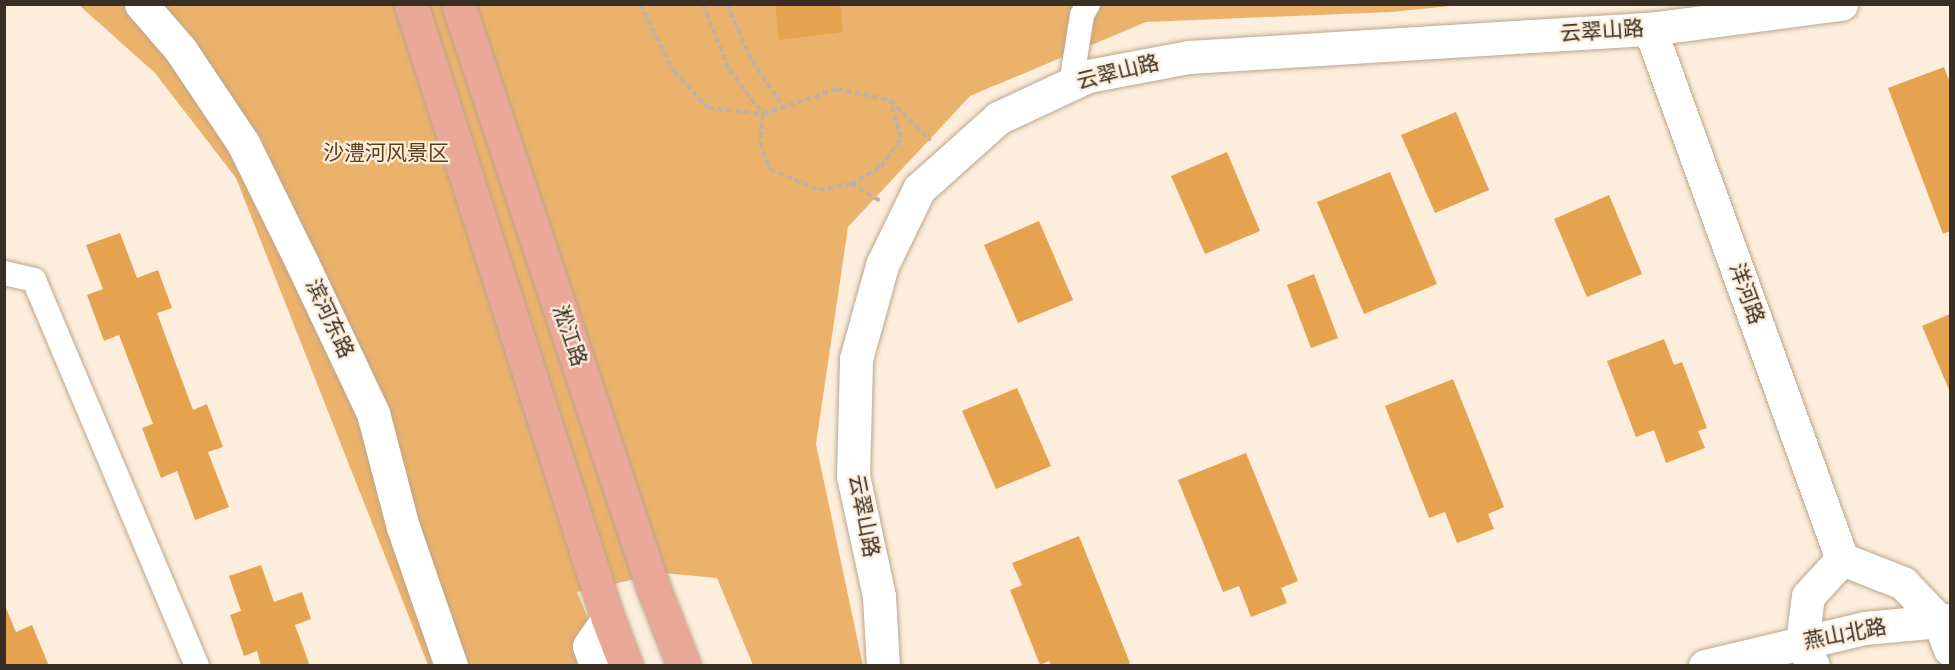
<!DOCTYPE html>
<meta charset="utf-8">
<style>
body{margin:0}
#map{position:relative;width:1955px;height:670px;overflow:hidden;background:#fceddc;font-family:"Alegreya Sans","Noto Sans SC",sans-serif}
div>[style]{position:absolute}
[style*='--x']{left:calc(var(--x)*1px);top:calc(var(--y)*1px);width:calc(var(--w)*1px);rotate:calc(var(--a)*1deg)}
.green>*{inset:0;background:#ebb26c}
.building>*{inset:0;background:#e5a34f}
.path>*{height:4px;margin-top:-2px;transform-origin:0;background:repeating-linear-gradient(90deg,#c0b2a3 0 6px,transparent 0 9px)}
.roads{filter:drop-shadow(0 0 2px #bca58a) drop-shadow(0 0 2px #bca58a)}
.street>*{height:24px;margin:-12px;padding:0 12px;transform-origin:12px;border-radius:12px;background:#fff}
.secondary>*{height:33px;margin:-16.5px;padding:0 16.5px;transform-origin:16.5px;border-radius:16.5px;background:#fff}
.primary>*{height:33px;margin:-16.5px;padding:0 16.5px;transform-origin:16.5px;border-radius:16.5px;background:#e9a797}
span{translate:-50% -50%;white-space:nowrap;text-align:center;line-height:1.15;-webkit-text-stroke:4.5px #fceddc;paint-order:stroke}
.street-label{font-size:21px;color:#382e23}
.park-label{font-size:21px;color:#583d1a}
.frame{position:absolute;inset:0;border:6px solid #382e23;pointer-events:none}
</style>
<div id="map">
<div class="green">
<i style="clip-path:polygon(79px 5px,1460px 5px,1391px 12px,1146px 22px,970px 96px,848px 227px,816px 444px,863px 666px,753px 665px,717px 578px,663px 573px,577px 592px,607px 665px,428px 665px,236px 178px,155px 73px)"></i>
</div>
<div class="building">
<i style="clip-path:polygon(775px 4px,840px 4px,843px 32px,779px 40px)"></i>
<i style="clip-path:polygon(1944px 67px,1950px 83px,1950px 231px,1943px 234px,1888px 88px)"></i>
<i style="clip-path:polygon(1456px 112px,1489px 190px,1435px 213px,1401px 135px)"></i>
<i style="clip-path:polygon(1227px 152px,1260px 231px,1205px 254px,1171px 176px)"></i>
<i style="clip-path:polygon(1390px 172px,1437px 284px,1364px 314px,1317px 202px)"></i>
<i style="clip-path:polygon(1609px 195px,1642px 274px,1587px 297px,1554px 219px)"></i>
<i style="clip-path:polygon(1039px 221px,1073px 300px,1018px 323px,984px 245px)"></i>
<i style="clip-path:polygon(120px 233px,137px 278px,158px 270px,172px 308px,157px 313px,193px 410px,207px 404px,223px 447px,208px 452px,229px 507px,195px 520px,177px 471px,161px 478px,142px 428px,153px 424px,119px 335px,104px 341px,87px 295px,103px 289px,86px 245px)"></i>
<i style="clip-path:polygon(1314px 274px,1338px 338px,1311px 348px,1287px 285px)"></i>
<i style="clip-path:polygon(1950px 314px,1950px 392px,1922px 326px)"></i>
<i style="clip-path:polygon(1664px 339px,1674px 365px,1682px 362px,1707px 428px,1698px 431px,1705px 448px,1666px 463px,1654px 430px,1636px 437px,1607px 361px)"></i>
<i style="clip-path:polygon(1453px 379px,1504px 507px,1488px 514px,1494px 529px,1457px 543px,1445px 512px,1429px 518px,1385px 406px)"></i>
<i style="clip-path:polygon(1017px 388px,1051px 466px,996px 489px,962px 411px)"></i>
<i style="clip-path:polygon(1246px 453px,1298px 581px,1281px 588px,1287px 603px,1251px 617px,1239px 586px,1223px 592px,1178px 480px)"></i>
<i style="clip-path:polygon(1079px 536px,1130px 663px,1125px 666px,1051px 666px,1049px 661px,1040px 665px,1010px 590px,1022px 585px,1012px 563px)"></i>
<i style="clip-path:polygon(261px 565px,274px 602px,302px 592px,311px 619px,295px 625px,310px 666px,261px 666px,257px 651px,244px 656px,230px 615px,241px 611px,229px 576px)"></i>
<i style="clip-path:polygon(5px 606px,16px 632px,32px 625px,49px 666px,5px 666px)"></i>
</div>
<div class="path">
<i style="--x:640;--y:4;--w:76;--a:63.4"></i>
<i style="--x:674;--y:72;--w:50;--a:46.6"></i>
<i style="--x:708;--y:108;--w:55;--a:6.2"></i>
<i style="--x:763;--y:114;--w:29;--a:96"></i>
<i style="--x:760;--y:143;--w:28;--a:69"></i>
<i style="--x:770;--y:169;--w:53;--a:23.2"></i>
<i style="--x:819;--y:190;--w:33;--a:-11"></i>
<i style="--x:851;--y:184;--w:34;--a:30"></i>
<i style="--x:703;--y:4;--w:71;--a:68.5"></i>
<i style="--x:729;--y:70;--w:56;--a:52.3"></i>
<i style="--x:763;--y:114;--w:78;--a:-18.7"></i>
<i style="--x:837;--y:89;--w:54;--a:11.7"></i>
<i style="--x:890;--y:100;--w:57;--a:45"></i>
<i style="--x:727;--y:4;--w:62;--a:66.3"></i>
<i style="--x:752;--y:61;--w:56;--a:55.2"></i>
<i style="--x:851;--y:184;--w:34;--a:-30"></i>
<i style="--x:881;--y:167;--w:35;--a:-55"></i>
<i style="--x:901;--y:138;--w:40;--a:-106"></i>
</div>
<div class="roads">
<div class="street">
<i style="--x:1071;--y:84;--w:70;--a:-80.9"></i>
<i style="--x:1082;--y:15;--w:13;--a:-61"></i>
<i style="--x:4;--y:273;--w:31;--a:13"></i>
<i style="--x:34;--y:280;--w:419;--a:67.1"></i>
</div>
<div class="secondary">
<i style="--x:141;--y:4;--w:60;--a:49.1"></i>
<i style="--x:180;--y:49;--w:113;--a:56.2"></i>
<i style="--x:243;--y:143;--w:134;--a:63.8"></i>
<i style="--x:302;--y:263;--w:166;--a:64.7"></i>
<i style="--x:373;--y:413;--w:118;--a:75.3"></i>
<i style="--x:403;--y:527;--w:147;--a:70.9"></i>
<i style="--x:1650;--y:29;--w:564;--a:70.09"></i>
<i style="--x:596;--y:666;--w:21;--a:-109"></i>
<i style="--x:589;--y:646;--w:33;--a:-55"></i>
<i style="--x:883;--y:666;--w:70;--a:-93.3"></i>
<i style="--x:879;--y:596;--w:123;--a:-102.2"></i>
<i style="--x:853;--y:476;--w:117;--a:-88.5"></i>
<i style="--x:856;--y:359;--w:98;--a:-74.5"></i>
<i style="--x:882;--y:265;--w:85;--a:-64"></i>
<i style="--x:919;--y:189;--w:106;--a:-41.9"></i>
<i style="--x:998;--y:118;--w:99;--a:-25"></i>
<i style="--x:1088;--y:76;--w:103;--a:-10.7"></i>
<i style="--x:1189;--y:57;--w:462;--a:-3.5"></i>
<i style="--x:1650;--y:29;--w:193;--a:-7.5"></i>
<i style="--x:1705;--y:666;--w:164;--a:-13.4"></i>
<i style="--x:1865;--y:628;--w:85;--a:-5.4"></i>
<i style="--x:1813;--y:666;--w:26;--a:-115"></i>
<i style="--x:1802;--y:642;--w:46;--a:-82.6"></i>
<i style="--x:1808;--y:596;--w:50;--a:-47.4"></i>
<i style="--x:1842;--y:559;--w:66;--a:21.5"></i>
<i style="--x:1903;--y:583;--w:52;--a:46.5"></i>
<i style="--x:1939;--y:621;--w:30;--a:69"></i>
</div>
<div class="primary">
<i style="--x:411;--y:4;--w:646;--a:72.24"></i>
<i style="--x:608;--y:619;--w:50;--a:69"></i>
<i style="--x:458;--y:4;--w:615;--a:71.51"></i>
<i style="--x:653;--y:587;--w:85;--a:68.6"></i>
</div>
</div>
<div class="street-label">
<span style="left:1602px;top:32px;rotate:-4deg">云翠山路</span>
<span style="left:1118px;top:73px;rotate:-14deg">云翠山路</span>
<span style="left:1746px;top:294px;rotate:70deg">洋河路</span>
<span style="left:329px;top:319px;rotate:65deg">滨河东路</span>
<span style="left:569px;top:336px;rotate:71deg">淞江路</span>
<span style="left:863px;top:516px;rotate:79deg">云翠山路</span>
<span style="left:1845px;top:635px;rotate:-11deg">燕山北路</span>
</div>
<div class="park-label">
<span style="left:386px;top:154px">沙澧河风景区</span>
</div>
<div class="frame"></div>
</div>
